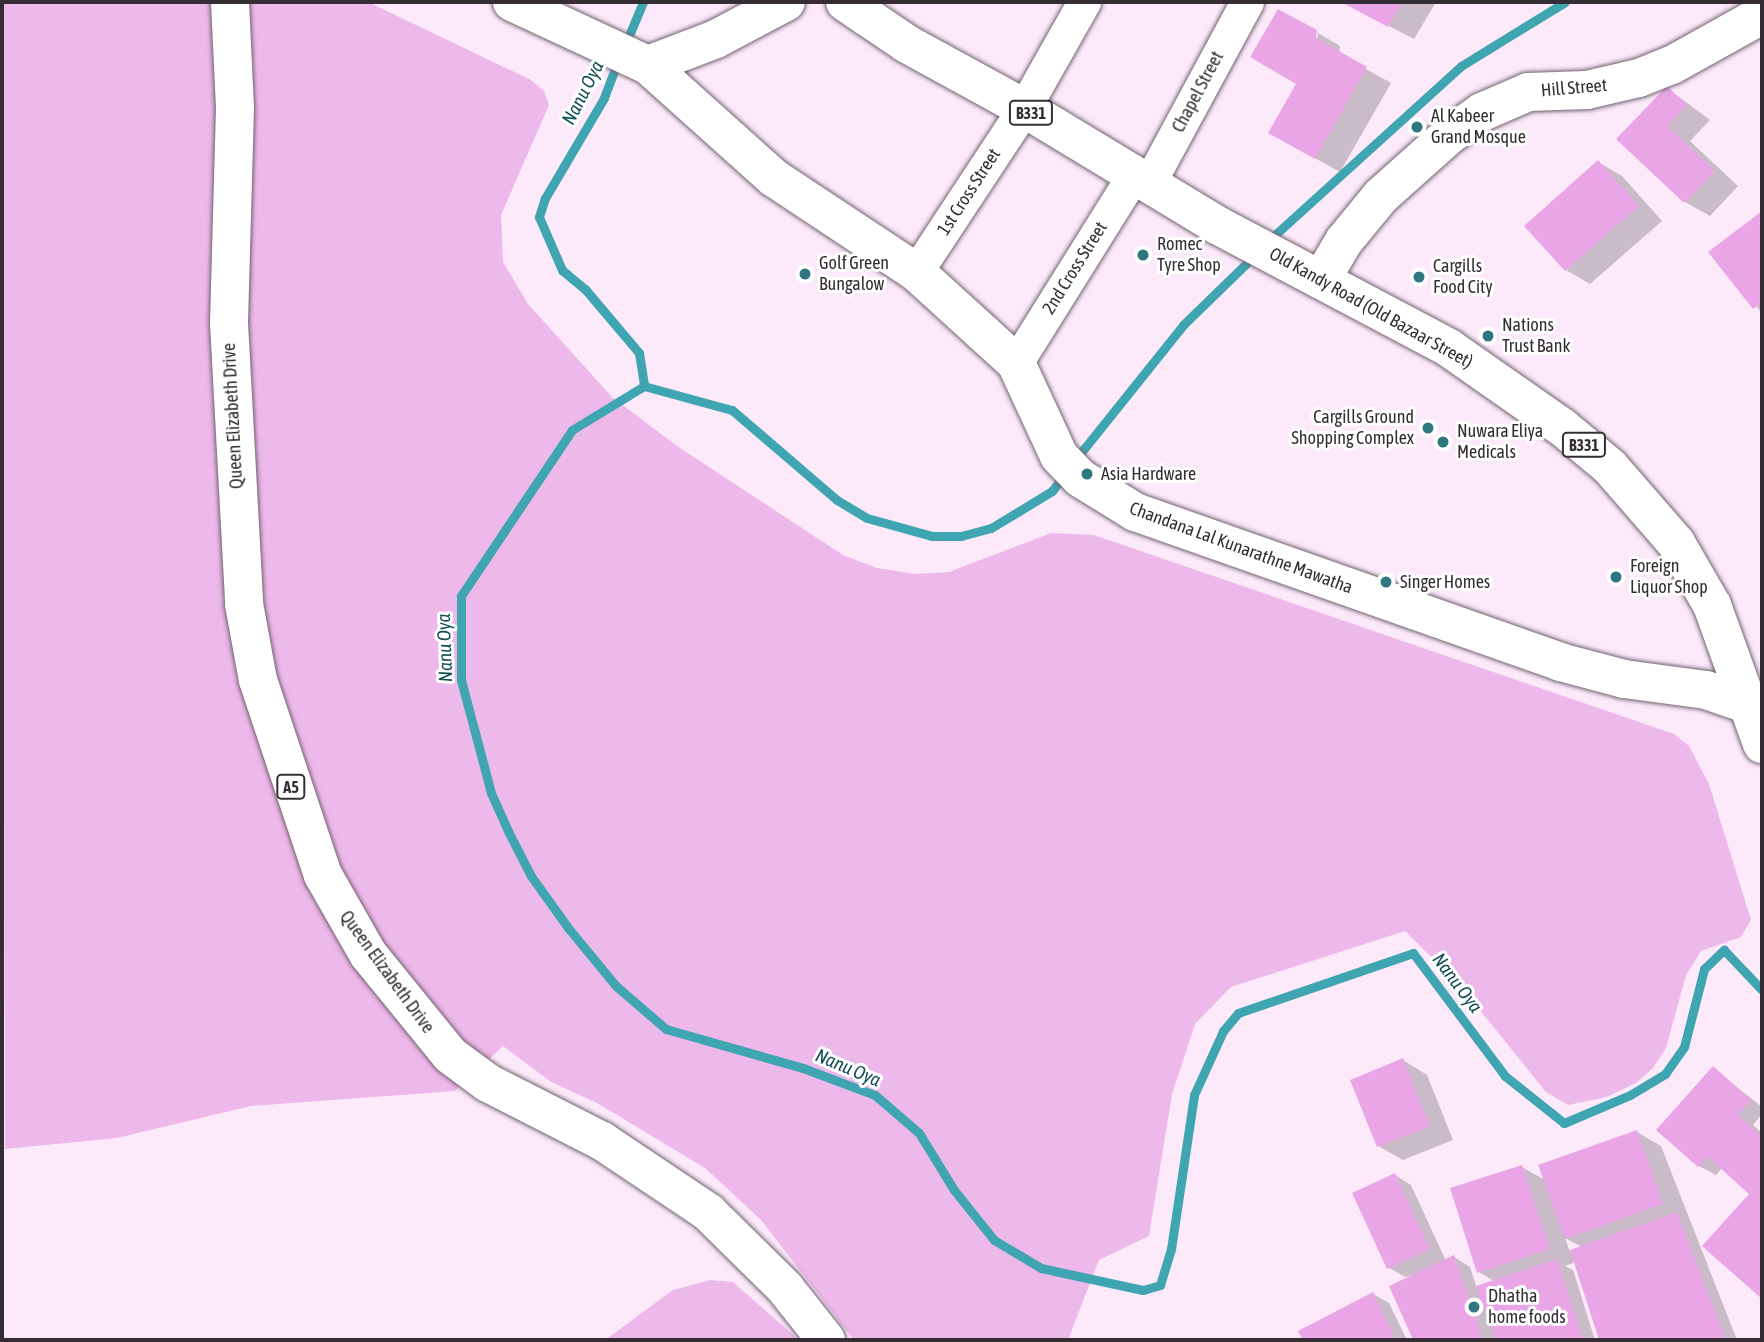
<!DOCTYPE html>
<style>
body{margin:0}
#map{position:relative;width:1764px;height:1342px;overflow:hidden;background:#fceafb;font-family:"Asap Condensed",sans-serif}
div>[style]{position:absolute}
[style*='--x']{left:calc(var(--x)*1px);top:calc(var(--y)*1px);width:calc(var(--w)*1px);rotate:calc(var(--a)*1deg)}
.green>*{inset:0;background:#edb8ea}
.shadow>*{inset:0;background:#0003}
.stream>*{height:9px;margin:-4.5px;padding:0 4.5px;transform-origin:4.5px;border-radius:4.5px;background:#3fa5b1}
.building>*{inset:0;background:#eaa5e6}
.roads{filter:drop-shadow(0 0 2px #726371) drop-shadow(0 0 2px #726371)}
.minor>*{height:33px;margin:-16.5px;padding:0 16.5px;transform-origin:16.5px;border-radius:16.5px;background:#fff}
.tertiary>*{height:38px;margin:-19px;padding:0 19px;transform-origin:19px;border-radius:19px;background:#fff}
.primary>*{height:38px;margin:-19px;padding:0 19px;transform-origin:19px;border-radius:19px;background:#fff}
.trunk>*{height:38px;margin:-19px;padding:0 19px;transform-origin:19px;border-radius:19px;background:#fff}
.dots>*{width:19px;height:19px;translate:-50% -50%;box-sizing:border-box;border:4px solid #fff;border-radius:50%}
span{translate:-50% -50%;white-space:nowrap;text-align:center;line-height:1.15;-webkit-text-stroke:6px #fff;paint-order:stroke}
.shield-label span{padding:2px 5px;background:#fff;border:2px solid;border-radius:5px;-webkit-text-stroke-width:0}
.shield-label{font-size:16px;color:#342e34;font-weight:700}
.street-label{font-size:18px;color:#342e34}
.poi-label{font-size:18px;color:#342e34}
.left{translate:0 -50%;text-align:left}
.right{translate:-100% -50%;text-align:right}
.water-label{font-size:19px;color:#144e55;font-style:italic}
.frame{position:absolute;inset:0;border:4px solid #342e34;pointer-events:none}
</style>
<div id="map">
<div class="green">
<i style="clip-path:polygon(2px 2px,368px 2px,531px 80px,544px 91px,549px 105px,501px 215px,503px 262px,528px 304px,612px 397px,677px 446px,843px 555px,877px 568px,916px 574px,949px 572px,1051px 533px,1094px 535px,1674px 734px,1689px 746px,1709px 784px,1751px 920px,1741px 937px,1701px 951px,1686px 975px,1666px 1048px,1653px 1068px,1636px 1083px,1607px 1097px,1568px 1105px,1546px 1092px,1458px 983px,1405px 931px,1231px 987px,1195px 1024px,1172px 1094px,1149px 1236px,1099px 1260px,1068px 1340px,854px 1340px,761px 1220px,705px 1168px,597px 1103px,551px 1082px,503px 1046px,455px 1091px,251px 1106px,117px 1138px,5px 1149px)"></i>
<i style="clip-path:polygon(710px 1280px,733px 1282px,799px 1340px,605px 1340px,673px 1290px)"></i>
</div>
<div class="shadow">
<i style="clip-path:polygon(1342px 2px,1436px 2px,1414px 39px)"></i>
<i style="clip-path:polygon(1318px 33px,1340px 46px,1339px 54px,1391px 83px,1340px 172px,1270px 133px,1316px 47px)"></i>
<i style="clip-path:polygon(1667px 88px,1710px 120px,1690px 141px,1738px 186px,1710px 216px,1685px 202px,1619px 139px)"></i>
<i style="clip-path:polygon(1598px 162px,1622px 176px,1662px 221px,1590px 284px,1566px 270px)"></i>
<i style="clip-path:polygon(1762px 213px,1762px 313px,1711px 253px)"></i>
<i style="clip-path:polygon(1403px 1060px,1427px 1075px,1453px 1140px,1403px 1160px,1378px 1146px)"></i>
<i style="clip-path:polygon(1714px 1069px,1762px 1107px,1762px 1114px,1753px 1125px,1762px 1133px,1762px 1297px,1705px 1246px,1752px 1194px,1722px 1168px,1716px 1175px,1699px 1166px,1659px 1130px)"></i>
<i style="clip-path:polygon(evenodd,1637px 1132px,1661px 1146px,1737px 1340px,1601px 1340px,1576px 1262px,1565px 1266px,1573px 1270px,1595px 1340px,1415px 1340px,1391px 1287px,1422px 1273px,1405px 1277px,1388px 1267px,1395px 1175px,1411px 1185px,1446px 1261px,1454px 1257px,1470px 1267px,1477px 1288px,1495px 1282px,1479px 1272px,1522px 1167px,1545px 1180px,1637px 1132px,1565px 1238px,1582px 1247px,1570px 1252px,1565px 1238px)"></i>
<i style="clip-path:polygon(1373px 1294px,1389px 1303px,1407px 1340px,1305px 1340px,1300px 1332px)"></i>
</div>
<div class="stream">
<i style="--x:625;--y:45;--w:47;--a:-67.3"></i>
<i style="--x:618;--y:61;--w:40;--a:111"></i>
<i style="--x:604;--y:98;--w:116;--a:120.5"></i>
<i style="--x:545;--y:198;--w:20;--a:108"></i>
<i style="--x:539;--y:217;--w:58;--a:66.5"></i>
<i style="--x:562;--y:270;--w:30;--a:40"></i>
<i style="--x:585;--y:289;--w:84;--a:49.8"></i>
<i style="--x:639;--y:353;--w:33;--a:81"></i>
<i style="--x:1267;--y:242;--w:262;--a:-42.2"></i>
<i style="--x:1461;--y:66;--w:122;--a:-31.6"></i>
<i style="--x:644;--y:386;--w:84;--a:148.6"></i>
<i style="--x:572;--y:430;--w:200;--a:123.8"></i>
<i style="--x:461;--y:596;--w:84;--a:90"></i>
<i style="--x:461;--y:680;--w:117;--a:75.1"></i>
<i style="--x:491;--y:793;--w:44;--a:65.8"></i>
<i style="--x:509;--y:833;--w:48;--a:62.9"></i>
<i style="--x:531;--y:876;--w:65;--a:54.4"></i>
<i style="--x:569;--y:929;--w:74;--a:50.5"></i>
<i style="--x:616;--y:986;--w:66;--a:40.7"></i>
<i style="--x:666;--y:1029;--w:142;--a:15.9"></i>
<i style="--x:803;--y:1068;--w:77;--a:20.6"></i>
<i style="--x:875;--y:1095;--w:58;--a:40.8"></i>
<i style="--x:919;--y:1133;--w:67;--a:58.4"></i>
<i style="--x:954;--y:1190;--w:64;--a:51.3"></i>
<i style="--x:994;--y:1240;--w:55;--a:30.8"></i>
<i style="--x:1041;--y:1268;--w:104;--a:12.2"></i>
<i style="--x:1143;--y:1290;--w:18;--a:-16"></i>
<i style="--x:1160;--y:1285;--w:38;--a:-73"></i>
<i style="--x:1171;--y:1249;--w:156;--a:-81.5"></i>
<i style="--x:1194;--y:1095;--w:70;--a:-65.6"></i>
<i style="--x:1223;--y:1031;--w:23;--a:-50"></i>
<i style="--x:1238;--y:1013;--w:185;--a:-18.9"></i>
<i style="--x:1413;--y:953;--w:154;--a:53.2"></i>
<i style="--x:1505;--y:1076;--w:75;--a:38.5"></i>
<i style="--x:1564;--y:1123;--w:72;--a:-23"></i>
<i style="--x:1630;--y:1095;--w:41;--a:-31"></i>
<i style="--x:1665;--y:1074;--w:33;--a:-55"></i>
<i style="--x:1684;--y:1047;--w:81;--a:-75.6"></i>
<i style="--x:1704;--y:969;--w:28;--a:-44"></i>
<i style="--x:1724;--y:950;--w:55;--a:46.5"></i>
<i style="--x:644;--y:386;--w:91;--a:15.3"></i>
<i style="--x:732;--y:410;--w:138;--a:40.6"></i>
<i style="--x:837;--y:500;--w:35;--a:31"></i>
<i style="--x:867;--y:518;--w:67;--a:15.5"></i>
<i style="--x:932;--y:536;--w:29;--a:0"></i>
<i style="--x:961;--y:536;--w:31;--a:-15"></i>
<i style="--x:991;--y:528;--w:71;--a:-31.2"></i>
<i style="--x:1052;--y:491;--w:21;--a:-53"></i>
<i style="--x:1075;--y:460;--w:173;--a:-51.3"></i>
<i style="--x:1183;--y:325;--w:100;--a:-44.2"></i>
</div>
<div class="building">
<i style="clip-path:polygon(1341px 2px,1403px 2px,1388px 27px)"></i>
<i style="clip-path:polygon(1278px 9px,1317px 30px,1316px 38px,1367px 67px,1315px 159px,1268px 133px,1296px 84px,1250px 57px)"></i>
<i style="clip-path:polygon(1667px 86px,1687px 105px,1667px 126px,1715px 171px,1684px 203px,1616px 139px)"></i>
<i style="clip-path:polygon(1598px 160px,1639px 206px,1565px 271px,1524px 226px)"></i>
<i style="clip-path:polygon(1762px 211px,1762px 302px,1753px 309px,1708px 252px)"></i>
<i style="clip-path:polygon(1403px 1058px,1430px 1126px,1377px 1147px,1350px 1080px)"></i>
<i style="clip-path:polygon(1713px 1066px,1751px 1100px,1738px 1115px,1762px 1137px,1762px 1299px,1702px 1246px,1749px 1194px,1708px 1157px,1698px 1167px,1656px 1130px)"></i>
<i style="clip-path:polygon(1637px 1130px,1663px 1204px,1565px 1239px,1538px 1165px)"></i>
<i style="clip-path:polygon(1522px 1165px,1550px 1249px,1477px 1273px,1450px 1188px)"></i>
<i style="clip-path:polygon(1395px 1173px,1430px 1249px,1387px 1269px,1352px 1193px)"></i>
<i style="clip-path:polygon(1677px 1212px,1726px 1340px,1599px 1340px,1570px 1250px)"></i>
<i style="clip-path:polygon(1454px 1255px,1483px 1340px,1413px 1340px,1389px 1286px)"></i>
<i style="clip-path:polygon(1557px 1259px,1583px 1340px,1496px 1340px,1476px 1286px)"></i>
<i style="clip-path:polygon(1373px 1292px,1396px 1340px,1303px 1340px,1298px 1331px)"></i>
</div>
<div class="roads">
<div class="minor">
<i style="--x:1149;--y:183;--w:206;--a:-61.6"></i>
<i style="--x:916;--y:272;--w:196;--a:-56.6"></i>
<i style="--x:1024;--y:108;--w:122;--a:-60.5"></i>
<i style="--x:1016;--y:363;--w:223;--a:-58"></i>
</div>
<div class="tertiary">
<i style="--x:648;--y:65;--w:169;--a:41.9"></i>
<i style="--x:774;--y:178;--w:170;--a:33.5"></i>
<i style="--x:916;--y:272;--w:91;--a:42.3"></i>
<i style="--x:983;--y:333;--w:45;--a:42.3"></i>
<i style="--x:1016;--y:363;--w:102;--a:65.2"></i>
<i style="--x:1059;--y:456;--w:30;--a:46"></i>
<i style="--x:1080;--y:478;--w:65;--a:31.7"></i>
<i style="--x:1135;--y:512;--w:451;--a:19.4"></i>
<i style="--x:1560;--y:662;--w:66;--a:14.9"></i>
<i style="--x:1624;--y:679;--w:83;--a:7.6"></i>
<i style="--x:1706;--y:690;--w:43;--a:18.9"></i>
</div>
<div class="primary">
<i style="--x:512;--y:2;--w:150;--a:24.9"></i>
<i style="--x:648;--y:65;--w:73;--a:-20.9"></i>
<i style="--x:716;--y:39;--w:79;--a:-27.9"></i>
<i style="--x:845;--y:2;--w:75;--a:34.1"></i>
<i style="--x:907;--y:44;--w:133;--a:28.7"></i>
<i style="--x:1024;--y:108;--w:226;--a:31.2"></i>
<i style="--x:1217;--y:225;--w:263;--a:27.9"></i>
<i style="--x:1449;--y:348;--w:138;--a:35"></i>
<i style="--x:1562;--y:427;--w:62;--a:39.8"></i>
<i style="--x:1610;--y:467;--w:101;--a:49"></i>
<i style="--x:1676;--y:543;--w:72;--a:59.9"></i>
<i style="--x:1712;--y:605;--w:148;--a:70.2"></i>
<i style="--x:1321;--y:280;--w:45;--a:-59.5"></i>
<i style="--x:1344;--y:241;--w:58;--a:-50.6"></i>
<i style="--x:1381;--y:196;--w:90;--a:-41.8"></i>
<i style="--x:1448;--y:136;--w:42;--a:-35.2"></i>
<i style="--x:1482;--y:112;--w:50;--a:-23.5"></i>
<i style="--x:1528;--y:92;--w:59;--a:-1.9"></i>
<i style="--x:1587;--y:90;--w:53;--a:-13"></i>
<i style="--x:1639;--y:78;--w:35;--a:-22"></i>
<i style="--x:1672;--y:65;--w:103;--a:-29.1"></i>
</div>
<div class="trunk">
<i style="--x:230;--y:2;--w:106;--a:87.3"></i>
<i style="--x:235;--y:108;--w:215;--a:91.6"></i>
<i style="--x:229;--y:323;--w:281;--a:86.9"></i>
<i style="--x:244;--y:604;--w:77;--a:79.6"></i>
<i style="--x:258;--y:680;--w:206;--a:71.6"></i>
<i style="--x:323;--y:875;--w:91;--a:60.3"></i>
<i style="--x:368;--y:954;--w:130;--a:50.9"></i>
<i style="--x:450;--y:1055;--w:47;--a:36.4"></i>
<i style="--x:488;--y:1083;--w:128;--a:27"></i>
<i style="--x:602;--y:1141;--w:128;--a:33.8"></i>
<i style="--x:708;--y:1212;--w:108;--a:44.6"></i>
<i style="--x:785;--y:1288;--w:66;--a:51.7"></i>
</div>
</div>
<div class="dots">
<i style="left:1417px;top:127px;background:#307881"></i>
<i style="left:1143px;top:255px;background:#307881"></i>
<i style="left:805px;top:274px;background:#307881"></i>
<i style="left:1419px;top:277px;background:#307881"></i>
<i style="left:1488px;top:336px;background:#307881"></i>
<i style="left:1428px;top:428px;background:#307881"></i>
<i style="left:1443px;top:442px;background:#307881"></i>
<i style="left:1087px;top:474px;background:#307881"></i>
<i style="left:1616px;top:577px;background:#307881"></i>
<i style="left:1386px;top:582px;background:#307881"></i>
<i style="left:1474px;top:1307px;background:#307881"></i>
</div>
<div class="shield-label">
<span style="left:1031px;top:113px">B331</span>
<span style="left:1584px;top:445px">B331</span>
<span style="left:291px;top:787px">A5</span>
</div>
<div class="street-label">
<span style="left:1574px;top:88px;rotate:-5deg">Hill Street</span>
<span style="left:1198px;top:92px;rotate:-62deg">Chapel Street</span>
<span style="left:969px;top:192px;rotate:-57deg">1st Cross Street</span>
<span style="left:1075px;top:268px;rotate:-58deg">2nd Cross Street</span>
<span style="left:1371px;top:308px;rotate:29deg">Old Kandy Road (Old Bazaar Street)</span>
<span style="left:233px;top:416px;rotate:-93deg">Queen Elizabeth Drive</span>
<span style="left:1241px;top:548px;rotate:20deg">Chandana Lal Kunarathne Mawatha</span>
<span style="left:387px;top:972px;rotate:54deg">Queen Elizabeth Drive</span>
</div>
<div class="poi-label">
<span class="left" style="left:1431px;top:127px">Al Kabeer<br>Grand Mosque</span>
<span class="left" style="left:1157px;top:255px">Romec<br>Tyre Shop</span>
<span class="left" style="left:819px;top:274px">Golf Green<br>Bungalow</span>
<span class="left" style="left:1433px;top:277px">Cargills<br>Food City</span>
<span class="left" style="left:1502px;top:336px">Nations<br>Trust Bank</span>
<span class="right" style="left:1414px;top:428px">Cargills Ground<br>Shopping Complex</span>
<span class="left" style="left:1457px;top:442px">Nuwara Eliya<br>Medicals</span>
<span class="left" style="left:1101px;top:474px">Asia Hardware</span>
<span class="left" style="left:1630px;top:577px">Foreign<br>Liquor Shop</span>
<span class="left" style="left:1400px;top:582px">Singer Homes</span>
<span class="left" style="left:1488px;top:1307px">Dhatha<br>home foods</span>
</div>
<div class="water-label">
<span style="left:583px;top:93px;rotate:-63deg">Nanu Oya</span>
<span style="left:445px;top:648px;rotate:-92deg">Nanu Oya</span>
<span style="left:1457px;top:983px;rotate:53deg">Nanu Oya</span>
<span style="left:848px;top:1068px;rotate:23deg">Nanu Oya</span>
</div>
<div class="frame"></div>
</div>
